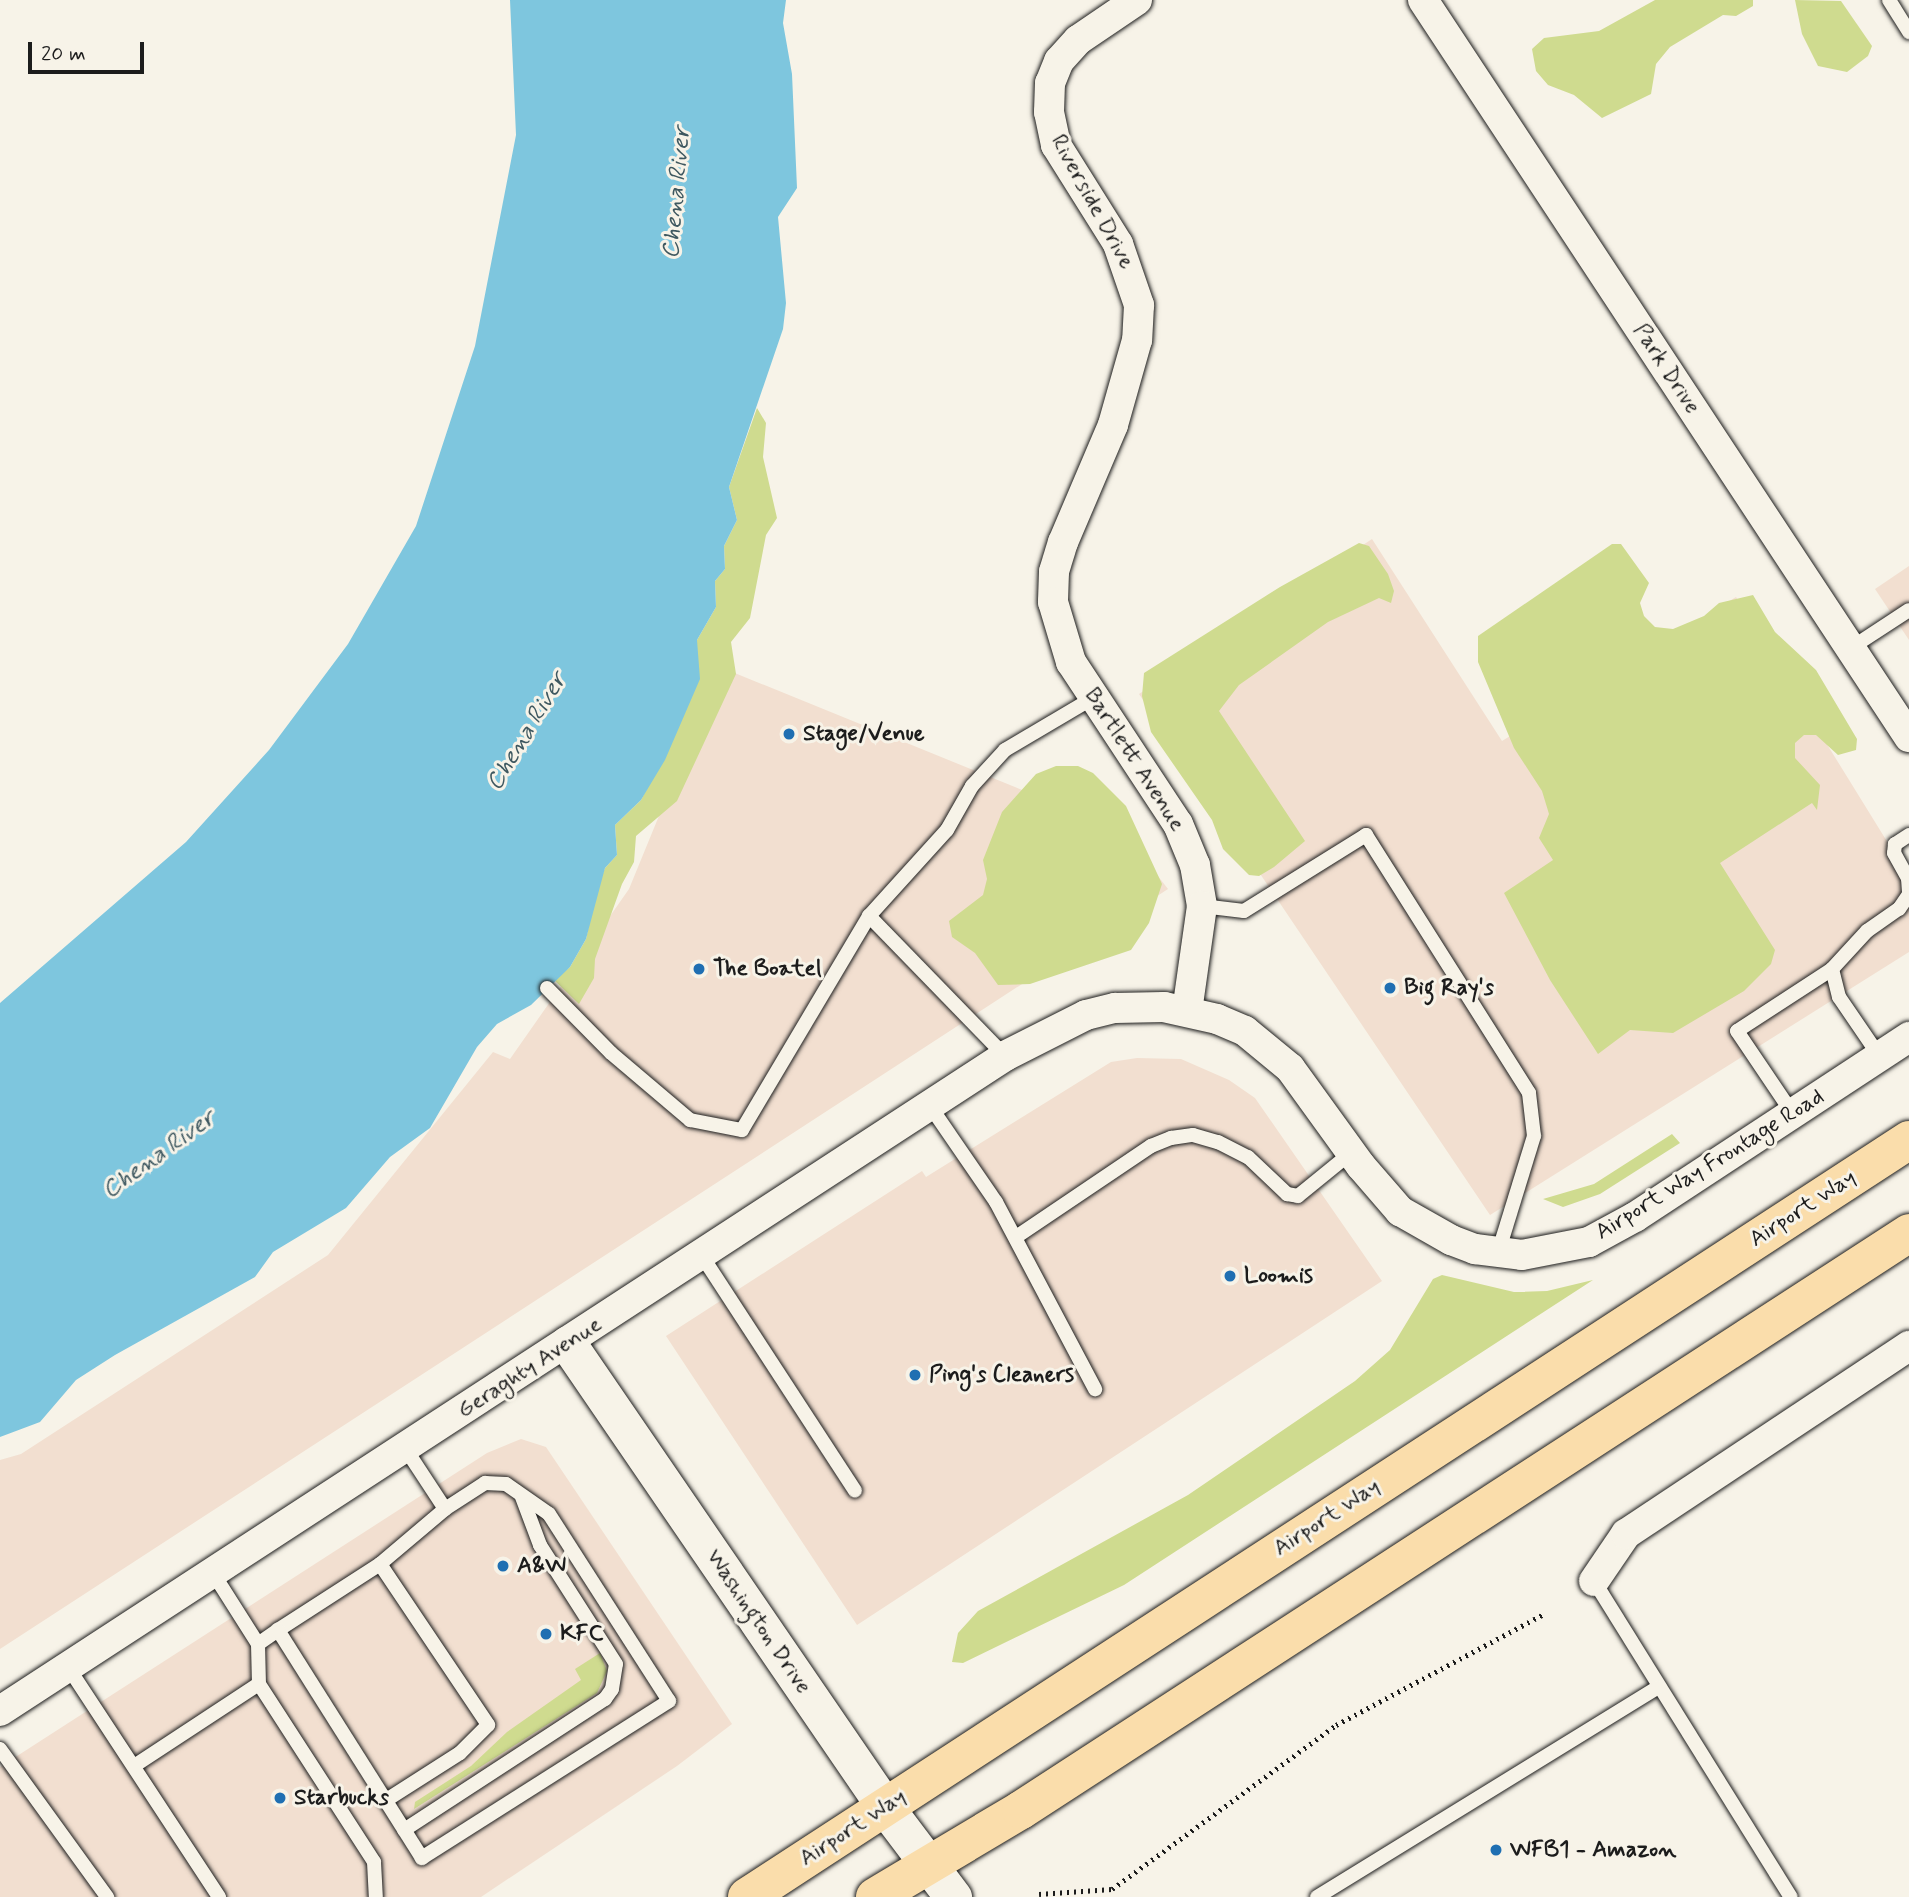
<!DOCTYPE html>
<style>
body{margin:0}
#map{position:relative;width:1909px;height:1897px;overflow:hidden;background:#f7f3e8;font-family:Mynerve,sans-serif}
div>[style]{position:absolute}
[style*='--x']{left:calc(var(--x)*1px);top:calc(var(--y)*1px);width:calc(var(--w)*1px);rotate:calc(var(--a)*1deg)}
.built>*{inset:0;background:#f2dfd0}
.green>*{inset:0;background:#cfdb8f}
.water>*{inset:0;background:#7ec6de}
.path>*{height:4.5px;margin-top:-2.25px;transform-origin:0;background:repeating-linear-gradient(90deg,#1c1c1c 0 2px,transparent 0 7px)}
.roads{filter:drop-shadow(0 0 2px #1c1c1c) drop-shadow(0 0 2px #1c1c1c)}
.service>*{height:14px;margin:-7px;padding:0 7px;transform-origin:7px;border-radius:7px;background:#f7f3e8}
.minor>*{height:30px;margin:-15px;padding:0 15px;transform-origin:15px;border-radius:15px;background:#f7f3e8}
.tertiary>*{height:37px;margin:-18.5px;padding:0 18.5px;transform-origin:18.5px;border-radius:18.5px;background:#f7f3e8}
.primary>*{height:38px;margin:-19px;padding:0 19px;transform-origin:19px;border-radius:19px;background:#faddab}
.dots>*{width:19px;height:19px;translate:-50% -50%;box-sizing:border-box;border:4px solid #f7f3e8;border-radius:50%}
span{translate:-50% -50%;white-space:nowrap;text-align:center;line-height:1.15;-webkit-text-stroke:6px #f7f3e8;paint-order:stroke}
.street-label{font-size:23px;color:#1c1c1c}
.poi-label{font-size:23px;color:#1c1c1c;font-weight:700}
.left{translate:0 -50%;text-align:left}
.water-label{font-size:24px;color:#3e5860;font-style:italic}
.scale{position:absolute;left:28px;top:42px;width:116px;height:32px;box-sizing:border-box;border:4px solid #1c1c1c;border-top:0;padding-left:9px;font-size:21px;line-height:24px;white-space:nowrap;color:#1c1c1c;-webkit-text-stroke:5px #f7f3e8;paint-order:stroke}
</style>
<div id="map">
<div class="built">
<i style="clip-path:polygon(1372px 539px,1502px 741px,1736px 597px,1909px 877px,1909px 952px,1490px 1215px,1139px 694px)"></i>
<i style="clip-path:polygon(1909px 566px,1909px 640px,1875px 589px)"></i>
<i style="clip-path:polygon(720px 667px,1123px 831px,1168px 889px,0 1649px,0 1460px,21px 1454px,328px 1255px,493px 1052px,510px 1059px,629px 889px)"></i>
<i style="clip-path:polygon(1137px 1058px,1181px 1059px,1229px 1080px,1255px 1098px,1382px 1281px,857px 1625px,666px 1336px,922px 1171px,926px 1177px,1111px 1062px)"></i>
<i style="clip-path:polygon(521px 1439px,546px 1447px,732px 1724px,677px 1766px,481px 1897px,0 1897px,0 1767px,487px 1453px)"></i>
</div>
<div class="green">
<i style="clip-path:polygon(1655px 0,1753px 0,1753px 6px,1736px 16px,1723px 15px,1670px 47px,1656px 64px,1651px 94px,1602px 118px,1574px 95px,1548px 85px,1536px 71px,1532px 49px,1544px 38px,1599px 31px)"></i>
<i style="clip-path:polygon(1795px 0,1841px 1px,1872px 46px,1868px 56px,1847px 72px,1818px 66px,1802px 34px)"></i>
<i style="clip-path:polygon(757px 408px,766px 423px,763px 457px,777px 518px,766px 535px,750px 618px,731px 642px,736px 674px,677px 801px,636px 836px,634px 862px,622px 884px,595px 959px,594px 978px,579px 1004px,554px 980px,570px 967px,586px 939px,597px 888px,605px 868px,617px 855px,615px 825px,641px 800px,677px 729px,697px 640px,716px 607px,715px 581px,725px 569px,724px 546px,737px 520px,729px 487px)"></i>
<i style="clip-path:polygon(1359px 543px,1369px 546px,1388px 574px,1394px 591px,1391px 603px,1379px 598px,1328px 622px,1239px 685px,1219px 711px,1305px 841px,1274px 867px,1259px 876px,1249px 875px,1223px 849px,1212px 820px,1151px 732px,1142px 696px,1144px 673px,1280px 587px)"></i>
<i style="clip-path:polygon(1612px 544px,1621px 544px,1649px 583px,1640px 603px,1644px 616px,1655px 627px,1673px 629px,1704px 616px,1719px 603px,1753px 595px,1775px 632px,1816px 670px,1857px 739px,1856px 750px,1838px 755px,1816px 735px,1804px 735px,1795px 743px,1795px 758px,1820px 785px,1817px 810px,1812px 803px,1720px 863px,1775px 950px,1771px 964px,1744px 991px,1673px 1033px,1630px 1030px,1598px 1054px,1550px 980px,1504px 893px,1553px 860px,1539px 838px,1549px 814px,1542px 791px,1514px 748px,1478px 662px,1478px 636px)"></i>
<i style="clip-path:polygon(1056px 766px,1078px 766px,1093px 773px,1126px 806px,1162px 884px,1149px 923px,1131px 950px,1030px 984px,998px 985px,975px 953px,952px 937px,949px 921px,983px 895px,987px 879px,983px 860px,1002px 812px,1036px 774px)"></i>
<i style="clip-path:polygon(1672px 1134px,1680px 1143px,1600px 1194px,1563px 1207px,1543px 1199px,1594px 1184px)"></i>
<i style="clip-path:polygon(1442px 1275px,1514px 1292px,1547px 1291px,1593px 1280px,1124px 1585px,963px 1663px,952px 1662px,958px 1633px,978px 1611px,1188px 1495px,1355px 1381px,1390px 1350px,1433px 1279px)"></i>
<i style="clip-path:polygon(600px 1653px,607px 1671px,597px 1693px,414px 1809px,415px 1802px,471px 1766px,507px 1732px,581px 1680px,575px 1669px)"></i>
</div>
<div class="water">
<i style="clip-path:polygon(510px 0,786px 0,783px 23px,792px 74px,797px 188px,778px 217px,786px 303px,783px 329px,729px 487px,737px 520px,724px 546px,725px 569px,715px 581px,716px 607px,697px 640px,700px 679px,665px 760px,641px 800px,615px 825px,617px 855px,605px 868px,586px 939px,570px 967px,531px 1005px,497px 1024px,477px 1047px,430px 1128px,390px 1157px,346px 1208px,273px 1252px,255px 1277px,115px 1355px,76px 1380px,40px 1422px,0 1437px,0 1003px,186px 842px,269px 750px,348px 644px,416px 526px,475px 346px,516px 135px)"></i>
</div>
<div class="path">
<i style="--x:1039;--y:1894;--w:73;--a:-3.9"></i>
<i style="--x:1112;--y:1889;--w:278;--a:-36.2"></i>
<i style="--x:1336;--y:1725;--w:236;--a:-28.1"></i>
</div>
<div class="roads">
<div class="service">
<i style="--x:1889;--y:0;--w:38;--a:58"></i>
<i style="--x:1851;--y:648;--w:69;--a:-33.2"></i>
<i style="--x:1909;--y:835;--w:17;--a:147"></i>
<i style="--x:1895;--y:844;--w:9;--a:96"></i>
<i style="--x:1894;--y:853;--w:29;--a:61"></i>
<i style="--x:1908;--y:878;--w:15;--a:86"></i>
<i style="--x:1202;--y:906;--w:42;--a:6.8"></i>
<i style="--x:1244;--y:911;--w:144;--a:-31.9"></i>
<i style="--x:1366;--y:835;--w:305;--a:57.7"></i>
<i style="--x:1529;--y:1093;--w:43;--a:83.4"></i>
<i style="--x:1534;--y:1136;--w:122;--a:107.1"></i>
<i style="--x:869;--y:916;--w:195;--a:45.8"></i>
<i style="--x:547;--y:988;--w:91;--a:45.4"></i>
<i style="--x:611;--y:1053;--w:104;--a:40.3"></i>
<i style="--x:690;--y:1120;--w:53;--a:10.9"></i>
<i style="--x:742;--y:1130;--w:249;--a:-59.3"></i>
<i style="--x:869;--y:916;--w:116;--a:-47.8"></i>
<i style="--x:947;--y:830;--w:51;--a:-60.4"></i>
<i style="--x:972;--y:786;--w:49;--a:-47.5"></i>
<i style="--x:1005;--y:750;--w:102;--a:-30.6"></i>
<i style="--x:1880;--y:1057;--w:73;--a:-124.3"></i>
<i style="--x:1839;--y:997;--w:29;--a:-104"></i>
<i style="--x:1832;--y:969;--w:52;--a:-47.4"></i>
<i style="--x:1867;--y:931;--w:39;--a:-35"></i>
<i style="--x:1899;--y:909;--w:18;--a:-56"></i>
<i style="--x:930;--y:1106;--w:116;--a:55.5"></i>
<i style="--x:996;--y:1202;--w:212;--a:62.1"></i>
<i style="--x:1793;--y:1114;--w:100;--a:-124"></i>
<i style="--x:1737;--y:1031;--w:113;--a:-33.1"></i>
<i style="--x:1016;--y:1237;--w:163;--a:-34"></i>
<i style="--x:1151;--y:1146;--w:22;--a:-22"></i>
<i style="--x:1171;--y:1138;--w:22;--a:-8"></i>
<i style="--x:1193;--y:1135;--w:26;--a:16"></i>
<i style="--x:1218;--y:1142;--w:34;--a:27"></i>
<i style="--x:1248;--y:1157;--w:54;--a:43.5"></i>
<i style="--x:1287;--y:1194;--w:11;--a:10"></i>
<i style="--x:1298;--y:1196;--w:70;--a:-39.2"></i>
<i style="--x:702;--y:1256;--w:280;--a:56.9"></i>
<i style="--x:405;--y:1448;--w:73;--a:56.7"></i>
<i style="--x:380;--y:1564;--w:194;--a:56.1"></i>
<i style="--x:488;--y:1725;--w:40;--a:135"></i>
<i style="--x:460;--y:1753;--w:89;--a:147.4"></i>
<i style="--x:213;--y:1573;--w:84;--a:57.6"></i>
<i style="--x:258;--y:1644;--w:40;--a:88.6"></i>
<i style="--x:259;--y:1684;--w:212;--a:57.1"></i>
<i style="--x:374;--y:1862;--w:35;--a:87"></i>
<i style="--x:1594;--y:1581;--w:372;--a:58.1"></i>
<i style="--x:258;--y:1644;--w:24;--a:-35"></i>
<i style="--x:278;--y:1630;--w:121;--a:-32.9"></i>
<i style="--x:380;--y:1564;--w:85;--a:-40.2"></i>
<i style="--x:445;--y:1509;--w:48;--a:-33"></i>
<i style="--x:485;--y:1483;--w:21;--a:3"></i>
<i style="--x:506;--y:1484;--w:52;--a:34.9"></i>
<i style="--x:549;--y:1514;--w:222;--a:57.3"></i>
<i style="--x:669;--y:1701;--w:293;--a:147.6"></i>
<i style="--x:422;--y:1858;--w:270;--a:-122.3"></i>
<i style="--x:68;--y:1667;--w:275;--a:56.7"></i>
<i style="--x:0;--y:1749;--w:183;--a:54.1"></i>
<i style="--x:134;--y:1766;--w:149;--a:-33.3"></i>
<i style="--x:404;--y:1830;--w:240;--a:-33.1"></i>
<i style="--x:605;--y:1699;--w:12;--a:-55"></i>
<i style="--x:612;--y:1689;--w:25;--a:-81"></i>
<i style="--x:616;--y:1664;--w:141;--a:-122.6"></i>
<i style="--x:540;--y:1545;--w:51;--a:-110.6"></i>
<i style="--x:1317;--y:1897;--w:400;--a:-31.6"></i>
</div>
<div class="minor">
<i style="--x:1137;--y:0;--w:71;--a:145.9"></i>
<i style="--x:1078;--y:40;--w:28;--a:132"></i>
<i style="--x:1059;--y:61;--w:24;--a:112"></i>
<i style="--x:1050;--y:83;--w:29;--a:92"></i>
<i style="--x:1049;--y:112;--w:34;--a:78"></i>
<i style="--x:1056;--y:145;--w:117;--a:57.9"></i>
<i style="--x:1118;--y:244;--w:65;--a:71"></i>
<i style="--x:1139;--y:305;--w:35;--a:93"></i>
<i style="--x:1137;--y:340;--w:88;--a:105.8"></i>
<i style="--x:1113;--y:425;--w:127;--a:113.1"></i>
<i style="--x:1063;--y:542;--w:31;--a:107"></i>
<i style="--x:1054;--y:572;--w:30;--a:92"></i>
<i style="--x:1053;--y:602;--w:63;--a:73.3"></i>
<i style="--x:1071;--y:662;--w:194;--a:56.6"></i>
<i style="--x:1178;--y:824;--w:44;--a:67.5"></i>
<i style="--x:1195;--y:865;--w:42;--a:80.3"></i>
<i style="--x:1202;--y:906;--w:106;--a:98.1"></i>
<i style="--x:1423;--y:0;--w:883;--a:56.6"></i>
<i style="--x:1594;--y:1581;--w:57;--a:-55.8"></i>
<i style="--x:1626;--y:1534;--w:340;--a:-33.6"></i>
<i style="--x:0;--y:1711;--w:1200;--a:-33.09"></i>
<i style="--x:1005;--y:1056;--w:91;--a:-26.8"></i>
<i style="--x:1086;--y:1015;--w:30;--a:-14"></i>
<i style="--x:1115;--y:1008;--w:49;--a:-1.2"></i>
<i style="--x:1164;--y:1007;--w:54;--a:12.8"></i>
<i style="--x:1217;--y:1019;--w:30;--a:23"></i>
<i style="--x:1245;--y:1031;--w:58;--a:39.4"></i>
<i style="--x:1290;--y:1068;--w:121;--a:54.1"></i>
<i style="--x:1361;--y:1166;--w:60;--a:49.1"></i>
<i style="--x:1400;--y:1211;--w:59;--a:29.6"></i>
<i style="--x:1451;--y:1240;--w:26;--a:21"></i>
<i style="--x:1475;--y:1249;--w:47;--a:7.3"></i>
<i style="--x:1522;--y:1255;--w:68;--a:-11"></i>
<i style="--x:1589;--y:1242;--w:52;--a:-28.5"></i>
<i style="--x:1635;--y:1217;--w:328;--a:-33.3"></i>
</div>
<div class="tertiary">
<i style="--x:568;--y:1344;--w:561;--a:55.6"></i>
<i style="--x:885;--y:1807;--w:113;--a:52.9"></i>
</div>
<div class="primary">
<i style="--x:747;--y:1897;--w:1387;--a:-33.08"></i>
<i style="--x:875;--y:1897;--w:170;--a:-30.8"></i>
<i style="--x:1021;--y:1810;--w:1059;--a:-33.01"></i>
</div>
</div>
<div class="dots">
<i style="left:789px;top:734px;background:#1f6fb2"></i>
<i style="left:699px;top:969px;background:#1f6fb2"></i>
<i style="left:1390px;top:988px;background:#1f6fb2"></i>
<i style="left:1230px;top:1276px;background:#1f6fb2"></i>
<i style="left:915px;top:1375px;background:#1f6fb2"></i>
<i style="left:503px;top:1566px;background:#1f6fb2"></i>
<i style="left:546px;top:1634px;background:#1f6fb2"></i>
<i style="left:280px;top:1798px;background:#1f6fb2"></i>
<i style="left:1496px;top:1850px;background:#1f6fb2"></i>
</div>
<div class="street-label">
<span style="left:1092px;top:202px;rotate:61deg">Riverside Drive</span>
<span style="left:1666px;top:369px;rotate:57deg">Park Drive</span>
<span style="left:1134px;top:760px;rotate:57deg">Bartlett Avenue</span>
<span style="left:1710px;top:1165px;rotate:-32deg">Airport Way Frontage Road</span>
<span style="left:1803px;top:1209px;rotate:-33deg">Airport Way</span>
<span style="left:530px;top:1368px;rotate:-33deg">Geraghty Avenue</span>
<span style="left:1327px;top:1518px;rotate:-33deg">Airport Way</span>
<span style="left:758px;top:1622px;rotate:56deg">Washington Drive</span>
<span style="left:853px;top:1828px;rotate:-33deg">Airport Way</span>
</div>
<div class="poi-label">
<span class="left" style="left:803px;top:734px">Stage/Venue</span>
<span class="left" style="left:713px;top:969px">The Boatel</span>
<span class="left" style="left:1404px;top:988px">Big Ray's</span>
<span class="left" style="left:1244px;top:1276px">Loomis</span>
<span class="left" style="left:929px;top:1375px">Ping's Cleaners</span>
<span class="left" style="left:517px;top:1566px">A&amp;W</span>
<span class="left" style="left:560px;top:1634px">KFC</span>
<span class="left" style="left:294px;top:1798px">Starbucks</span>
<span class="left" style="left:1510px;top:1850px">WFB1 - Amazon</span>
</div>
<div class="water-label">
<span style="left:677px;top:193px;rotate:-85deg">Chena River</span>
<span style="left:527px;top:732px;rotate:-59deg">Chena River</span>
<span style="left:159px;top:1155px;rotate:-36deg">Chena River</span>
</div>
<div class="scale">20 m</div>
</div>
